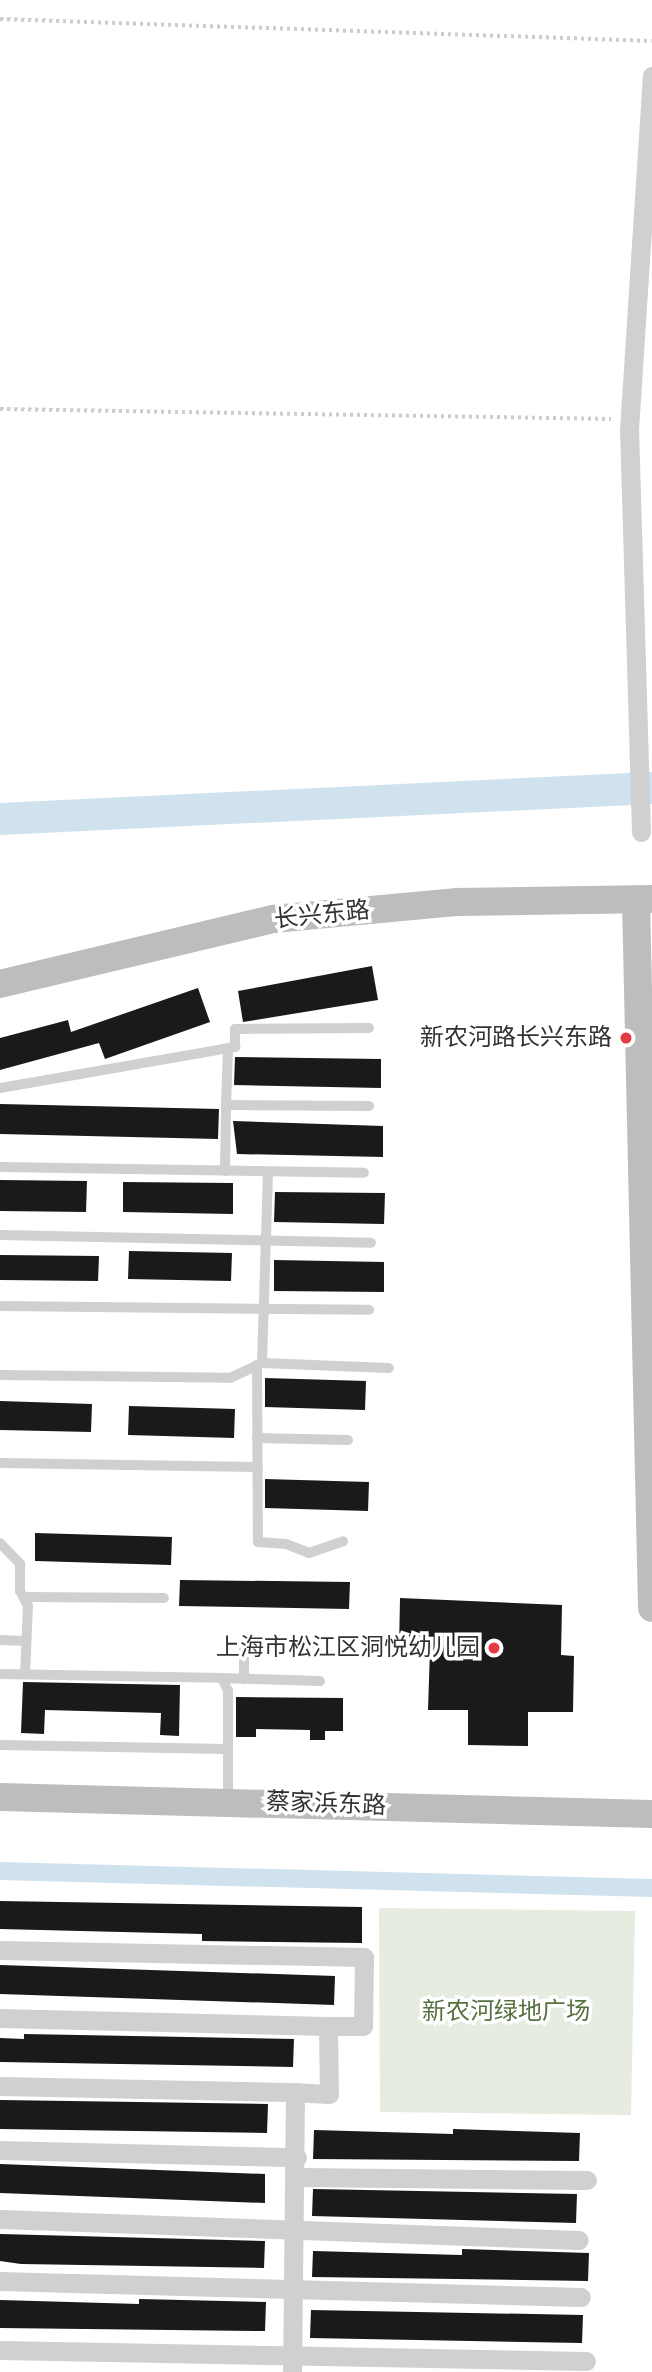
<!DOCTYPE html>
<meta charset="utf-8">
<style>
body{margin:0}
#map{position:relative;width:652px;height:2372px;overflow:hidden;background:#fff;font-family:"Roboto Condensed","Noto Sans SC",sans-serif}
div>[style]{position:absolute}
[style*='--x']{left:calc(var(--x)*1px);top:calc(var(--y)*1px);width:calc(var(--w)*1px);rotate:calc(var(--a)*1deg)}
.green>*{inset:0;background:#e6ecdf}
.canal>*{height:18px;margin:-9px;padding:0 9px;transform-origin:9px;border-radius:9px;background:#cfe2ee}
.river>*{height:32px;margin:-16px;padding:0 16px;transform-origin:16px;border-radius:16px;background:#cfe2ee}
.building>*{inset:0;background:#1a1a1a}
.path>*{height:3.5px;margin-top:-1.75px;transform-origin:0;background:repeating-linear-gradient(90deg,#cdcdcd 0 3.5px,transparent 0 7px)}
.lane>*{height:10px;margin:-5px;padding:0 5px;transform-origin:5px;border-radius:5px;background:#d0d0d0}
.street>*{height:19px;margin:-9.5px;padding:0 9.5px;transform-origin:9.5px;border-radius:9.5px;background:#d0d0d0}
.secondary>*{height:28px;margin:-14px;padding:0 14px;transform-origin:14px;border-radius:14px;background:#bdbdbd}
.dots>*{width:19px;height:19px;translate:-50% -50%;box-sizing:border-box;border:4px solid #fff;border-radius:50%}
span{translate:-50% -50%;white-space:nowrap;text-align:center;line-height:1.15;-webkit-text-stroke:7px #fff;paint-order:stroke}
.street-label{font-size:24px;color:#333}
.poi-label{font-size:24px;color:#333}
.right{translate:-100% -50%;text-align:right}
.park-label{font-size:24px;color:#56703f}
</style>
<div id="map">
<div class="green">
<i style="clip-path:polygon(379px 1908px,635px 1911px,631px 2115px,380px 2112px)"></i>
</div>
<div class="canal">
<i style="--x:0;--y:1871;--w:652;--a:1.49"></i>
</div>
<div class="river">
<i style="--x:0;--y:819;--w:653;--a:-2.72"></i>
</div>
<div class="building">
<i style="clip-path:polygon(372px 966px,378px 1000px,243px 1022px,238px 991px)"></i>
<i style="clip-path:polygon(198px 988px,210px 1022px,105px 1059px,99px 1043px,0 1070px,0 1038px,68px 1020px,71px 1032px)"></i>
<i style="clip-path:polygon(235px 1057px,381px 1059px,381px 1088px,234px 1085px)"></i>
<i style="clip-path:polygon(0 1104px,219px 1109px,218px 1139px,0 1134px)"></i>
<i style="clip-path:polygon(233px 1121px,383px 1126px,383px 1157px,237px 1154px)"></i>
<i style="clip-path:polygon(0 1180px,87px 1181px,86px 1212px,0 1211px)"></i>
<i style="clip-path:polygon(123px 1182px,233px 1183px,233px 1214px,123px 1212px)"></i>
<i style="clip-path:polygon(275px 1192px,385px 1193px,384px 1224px,274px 1222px)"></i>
<i style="clip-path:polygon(129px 1251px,232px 1253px,231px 1281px,128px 1279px)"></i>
<i style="clip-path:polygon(0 1255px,99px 1256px,98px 1281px,0 1280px)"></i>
<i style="clip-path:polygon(274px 1260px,384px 1262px,384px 1292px,274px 1291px)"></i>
<i style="clip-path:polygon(265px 1378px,366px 1381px,365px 1410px,265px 1407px)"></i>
<i style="clip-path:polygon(0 1401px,92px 1404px,91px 1432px,0 1430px)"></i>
<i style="clip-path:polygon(129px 1406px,235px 1409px,234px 1438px,128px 1435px)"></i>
<i style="clip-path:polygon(265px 1479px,369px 1482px,368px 1511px,265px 1508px)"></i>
<i style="clip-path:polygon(35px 1533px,172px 1537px,171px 1565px,35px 1561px)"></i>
<i style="clip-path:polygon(180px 1580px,350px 1582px,349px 1609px,179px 1606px)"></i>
<i style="clip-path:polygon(400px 1598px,562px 1605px,561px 1655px,574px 1656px,573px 1712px,528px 1712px,528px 1746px,468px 1745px,468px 1710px,428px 1710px,430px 1649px,399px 1648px)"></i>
<i style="clip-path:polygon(23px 1682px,180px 1685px,179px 1736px,160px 1735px,161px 1713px,45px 1710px,44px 1734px,21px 1733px)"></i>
<i style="clip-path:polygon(236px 1697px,343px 1698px,343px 1731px,325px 1731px,325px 1740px,310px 1740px,310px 1730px,256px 1729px,256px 1737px,236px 1737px)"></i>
<i style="clip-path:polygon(0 1901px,362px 1907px,362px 1943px,202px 1941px,202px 1934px,0 1929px)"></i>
<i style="clip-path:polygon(0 1965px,335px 1976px,334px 2005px,0 1994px)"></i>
<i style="clip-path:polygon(24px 2034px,294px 2039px,293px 2067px,0 2062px,0 2038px,24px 2039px)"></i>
<i style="clip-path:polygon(0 2100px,268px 2104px,267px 2133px,0 2129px)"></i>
<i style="clip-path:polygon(453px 2129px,580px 2133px,579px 2161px,313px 2159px,314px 2130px,453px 2134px)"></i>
<i style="clip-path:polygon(0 2164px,265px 2174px,265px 2203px,0 2193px)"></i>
<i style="clip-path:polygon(313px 2189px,577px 2194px,576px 2223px,312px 2216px)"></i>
<i style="clip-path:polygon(0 2234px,265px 2241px,264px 2268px,21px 2264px,0 2261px)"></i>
<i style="clip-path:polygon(462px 2249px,589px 2253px,588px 2281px,312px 2277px,313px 2251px,462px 2255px)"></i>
<i style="clip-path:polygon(139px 2299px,266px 2302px,265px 2331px,0 2328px,0 2300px,139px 2304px)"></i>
<i style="clip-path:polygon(311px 2310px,583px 2315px,582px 2343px,310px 2338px)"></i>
</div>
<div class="path">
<i style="--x:0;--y:19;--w:652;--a:1.93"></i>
<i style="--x:0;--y:409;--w:611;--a:0.94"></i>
</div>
<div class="lane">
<i style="--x:228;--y:1048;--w:57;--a:92"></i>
<i style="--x:226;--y:1105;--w:143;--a:0.4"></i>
<i style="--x:0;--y:1088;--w:239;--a:-9.9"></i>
<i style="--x:235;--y:1047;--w:18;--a:-90"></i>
<i style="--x:235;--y:1029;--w:134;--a:-0.4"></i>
<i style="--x:0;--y:1167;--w:364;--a:0.9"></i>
<i style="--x:225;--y:1171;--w:66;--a:-89.1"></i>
<i style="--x:0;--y:1235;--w:371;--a:1.2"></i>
<i style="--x:0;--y:1306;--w:369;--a:0.6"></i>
<i style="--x:262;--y:1363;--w:191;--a:-88.2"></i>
<i style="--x:257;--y:1365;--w:177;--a:89.7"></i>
<i style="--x:258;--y:1542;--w:28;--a:4"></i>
<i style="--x:286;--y:1544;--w:25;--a:21"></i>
<i style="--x:309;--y:1553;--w:36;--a:-19"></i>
<i style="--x:0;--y:1375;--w:230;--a:0.7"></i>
<i style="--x:230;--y:1378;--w:35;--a:-25"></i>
<i style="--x:262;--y:1363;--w:127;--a:2.3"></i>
<i style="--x:257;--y:1438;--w:91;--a:1.3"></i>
<i style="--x:0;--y:1463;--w:258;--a:0.9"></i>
<i style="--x:0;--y:1543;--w:29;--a:46"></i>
<i style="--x:20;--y:1564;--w:27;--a:90"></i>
<i style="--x:20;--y:1591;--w:17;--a:62"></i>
<i style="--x:28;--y:1606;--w:68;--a:92.5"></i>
<i style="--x:24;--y:1597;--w:140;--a:0.4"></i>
<i style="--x:0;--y:1640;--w:26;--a:2"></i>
<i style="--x:0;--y:1674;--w:222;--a:1"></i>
<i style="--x:222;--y:1678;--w:14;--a:65"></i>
<i style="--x:228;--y:1691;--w:110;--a:90"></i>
<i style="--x:222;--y:1678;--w:98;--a:1.8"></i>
<i style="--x:244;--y:1679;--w:37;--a:-90"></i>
<i style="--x:244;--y:1642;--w:74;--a:0.8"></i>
<i style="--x:0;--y:1745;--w:227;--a:1"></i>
</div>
<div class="street">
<i style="--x:641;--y:832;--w:402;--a:-91.7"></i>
<i style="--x:629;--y:430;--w:355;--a:-86.3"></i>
<i style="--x:0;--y:1950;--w:364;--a:1.1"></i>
<i style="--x:364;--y:1957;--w:69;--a:90.8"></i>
<i style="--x:363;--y:2026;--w:35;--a:180"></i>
<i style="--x:0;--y:2018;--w:328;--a:1.4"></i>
<i style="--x:328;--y:2026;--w:68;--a:89.2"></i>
<i style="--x:329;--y:2094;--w:34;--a:-177"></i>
<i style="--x:0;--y:2086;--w:295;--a:1.2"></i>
<i style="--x:295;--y:2092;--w:280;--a:90.6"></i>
<i style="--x:0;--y:2150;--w:297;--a:1.4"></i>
<i style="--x:297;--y:2177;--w:290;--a:0.6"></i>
<i style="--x:0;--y:2219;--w:579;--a:2.08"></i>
<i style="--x:0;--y:2281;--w:581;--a:1.58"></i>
<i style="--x:0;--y:2350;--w:586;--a:1.08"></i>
</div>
<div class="secondary">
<i style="--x:636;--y:901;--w:707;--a:88.7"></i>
<i style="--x:0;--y:984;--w:281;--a:-13.4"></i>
<i style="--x:273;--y:919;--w:186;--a:-5.3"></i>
<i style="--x:458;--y:902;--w:194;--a:-0.9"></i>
<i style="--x:0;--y:1797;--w:652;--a:1.49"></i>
</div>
<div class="dots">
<i style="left:626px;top:1038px;background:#e63946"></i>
<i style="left:494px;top:1648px;background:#e63946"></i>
</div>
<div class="street-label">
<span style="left:322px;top:915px;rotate:-6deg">长兴东路</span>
<span style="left:326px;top:1804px;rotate:2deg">蔡家浜东路</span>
</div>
<div class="poi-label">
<span class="right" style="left:612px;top:1038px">新农河路长兴东路</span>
<span class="right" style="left:480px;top:1648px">上海市松江区洞悦幼儿园</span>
</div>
<div class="park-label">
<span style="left:506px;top:2012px">新农河绿地广场</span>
</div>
</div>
